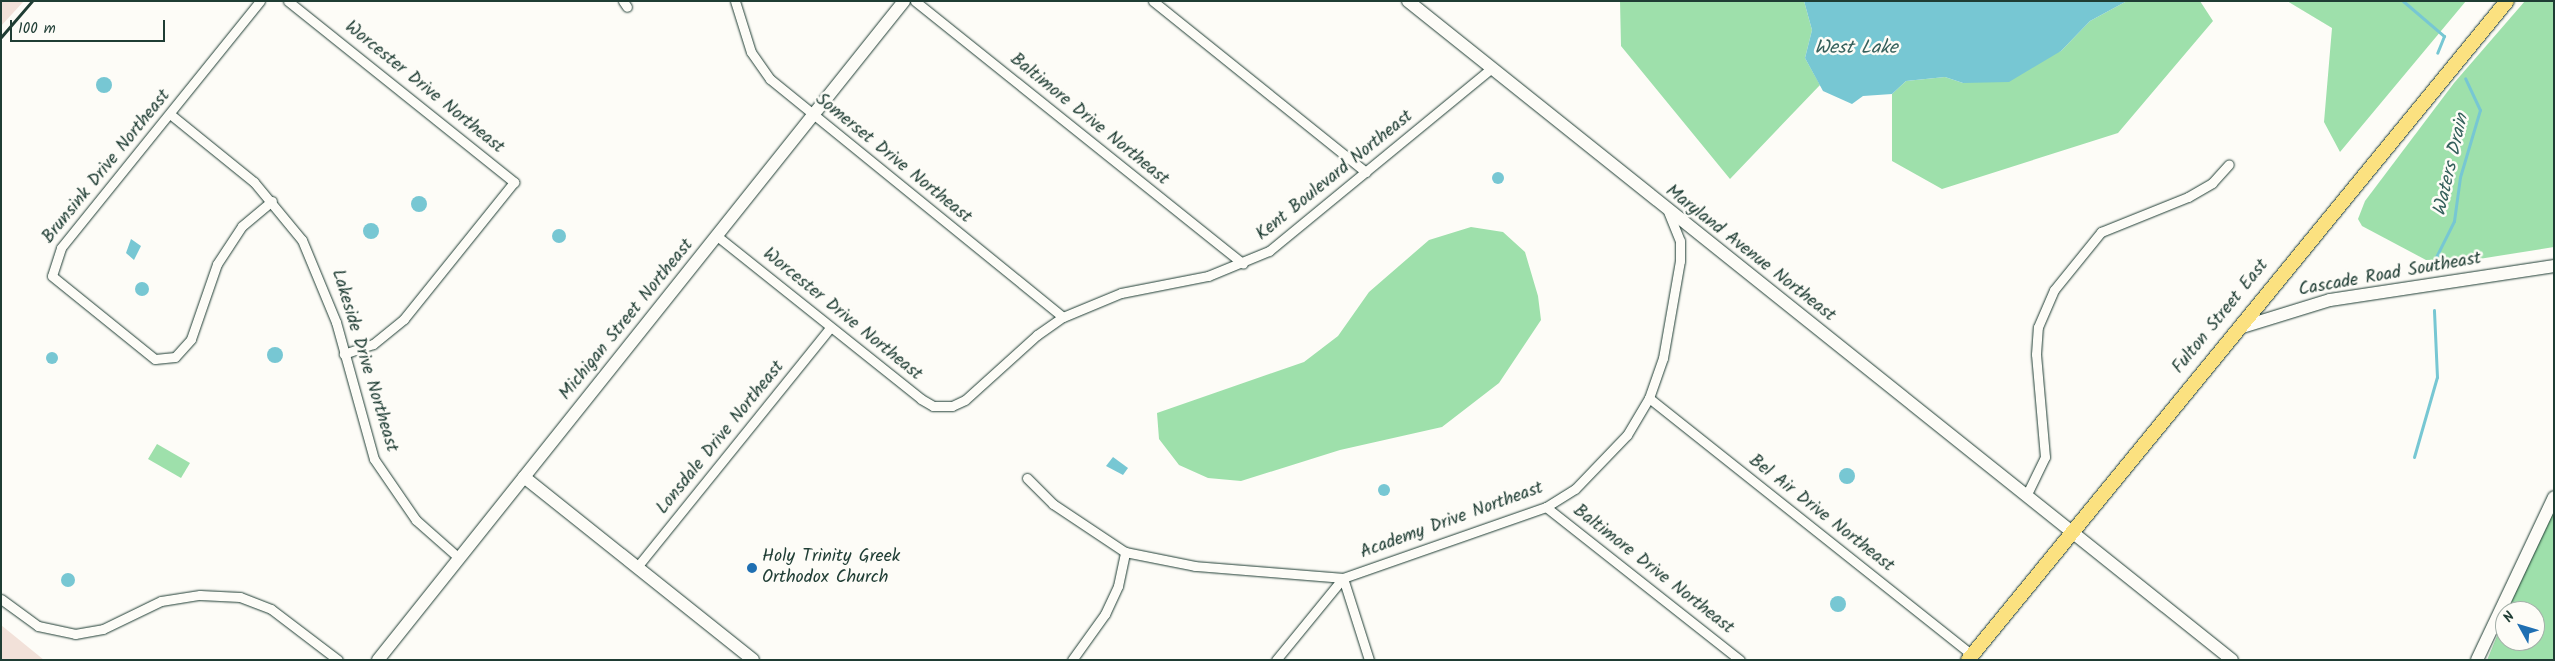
<!DOCTYPE html>
<style>
body{margin:0}
#map{position:relative;width:2555px;height:661px;overflow:hidden;background:#fdfcf7;font-family:Kalam,sans-serif}
div>[style]{position:absolute}
[style*='--x']{left:calc(var(--x)*1px);top:calc(var(--y)*1px);width:calc(var(--w)*1px);rotate:calc(var(--a)*1deg)}
.built>*{inset:0;background:#f2e1d9}
.green>*{inset:0;background:#9ee0ab}
.water>*{inset:0;background:#77c7d3}
.round{border-radius:50%}
.stream>*{height:3px;margin:-1.5px;padding:0 1.5px;transform-origin:1.5px;border-radius:1.5px;background:#77c7d3}
.roads{filter:drop-shadow(0 0 1px #1f3d34) drop-shadow(0 0 1px #1f3d34)}
.street>*{height:9px;margin:-4.5px;padding:0 4.5px;transform-origin:4.5px;border-radius:4.5px;background:#fdfcf7}
.secondary>*{height:12px;margin:-6px;padding:0 6px;transform-origin:6px;border-radius:6px;background:#fdfcf7}
.primary>*{height:14px;margin:-7px;padding:0 7px;transform-origin:7px;border-radius:7px;background:#fbe180}
.rail>*{height:3px;margin:-1.5px;padding:0 1.5px;transform-origin:1.5px;border-radius:1.5px;background:#1f3d34}
.dots>*{width:14px;height:14px;translate:-50% -50%;box-sizing:border-box;border:2px solid #fdfcf7;border-radius:50%}
span{translate:-50% -50%;white-space:nowrap;text-align:center;line-height:1.15;-webkit-text-stroke:5px #fdfcf7;paint-order:stroke}
.street-label{font-size:18px;color:#1f3d34}
.poi-label{font-size:18px;color:#1f3d34}
.left{translate:0 -50%;text-align:left}
.water-label{font-size:19px;color:#35605c;font-style:italic}
.frame{position:absolute;inset:0;border:2px solid #1f3d34;pointer-events:none}
.north{position:absolute;left:2495px;top:601px;width:50px;height:50px;box-sizing:border-box;background:#fdfcf7;border:1px solid #a4b0a9;border-radius:50%;rotate:309deg;font-size:14px;font-weight:700;line-height:20px;text-align:center;color:#1f3d34}
.north::after{content:'';display:block;margin:auto;width:18px;height:22px;background:#1f6fb2;clip-path:polygon(50% 0,100% 100%,50% 72%,0 100%)}
.scale{position:absolute;left:10px;top:20px;width:155px;height:22px;box-sizing:border-box;border:2px solid #1f3d34;border-top:0;padding-left:6px;font-size:15px;line-height:18px;white-space:nowrap;color:#1f3d34;-webkit-text-stroke:4px #fdfcf7;paint-order:stroke}
</style>
<div id="map">
<div class="built">
<i style="clip-path:polygon(1px 1px,24px 1px,1px 26px)"></i>
<i style="clip-path:polygon(1px 625px,44px 660px,1px 660px)"></i>
</div>
<div class="green">
<i style="clip-path:polygon(1620px 1px,1804px 1px,1812px 30px,1805px 58px,1820px 85px,1730px 179px,1621px 46px)"></i>
<i style="clip-path:polygon(2127px 1px,2200px 1px,2213px 21px,2118px 133px,1942px 189px,1892px 161px,1892px 94px,1906px 81px,1945px 77px,1963px 83px,2061px 51px,2090px 21px)"></i>
<i style="clip-path:polygon(2287px 1px,2466px 1px,2340px 152px,2324px 122px,2332px 28px)"></i>
<i style="clip-path:polygon(2525px 1px,2554px 1px,2554px 247px,2479px 259px,2426px 260px,2362px 226px,2358px 219px,2365px 201px,2454px 83px)"></i>
<i style="clip-path:polygon(1471px 227px,1503px 232px,1525px 252px,1538px 296px,1541px 320px,1499px 383px,1442px 427px,1340px 450px,1241px 481px,1208px 478px,1179px 465px,1159px 439px,1157px 413px,1304px 362px,1338px 336px,1369px 292px,1429px 240px)"></i>
<i style="clip-path:polygon(157px 444px,190px 463px,181px 478px,148px 459px)"></i>
<i style="clip-path:polygon(2554px 510px,2554px 660px,2487px 660px,2505px 617px,2505px 641px,2535px 641px,2535px 611px,2507px 611px)"></i>
</div>
<div class="water">
<i style="clip-path:polygon(1804px 1px,2127px 1px,2090px 21px,2061px 51px,2009px 82px,1963px 83px,1945px 77px,1906px 81px,1892px 94px,1863px 96px,1852px 104px,1823px 91px,1805px 58px,1812px 30px)"></i>
<i class="round" style="left:96px;top:77px;width:16px;height:16px"></i>
<i class="round" style="left:1492px;top:172px;width:12px;height:12px"></i>
<i class="round" style="left:411px;top:196px;width:16px;height:16px"></i>
<i class="round" style="left:363px;top:223px;width:16px;height:16px"></i>
<i class="round" style="left:552px;top:229px;width:14px;height:14px"></i>
<i style="clip-path:polygon(131px 239px,141px 246px,134px 260px,126px 253px)"></i>
<i class="round" style="left:135px;top:282px;width:14px;height:14px"></i>
<i class="round" style="left:267px;top:347px;width:16px;height:16px"></i>
<i class="round" style="left:46px;top:352px;width:12px;height:12px"></i>
<i style="clip-path:polygon(1113px 457px,1128px 468px,1123px 475px,1106px 466px)"></i>
<i class="round" style="left:1839px;top:468px;width:16px;height:16px"></i>
<i class="round" style="left:1378px;top:484px;width:12px;height:12px"></i>
<i class="round" style="left:61px;top:573px;width:14px;height:14px"></i>
<i class="round" style="left:1830px;top:596px;width:16px;height:16px"></i>
</div>
<div class="stream">
<i style="--x:2403;--y:1;--w:54;--a:40.5"></i>
<i style="--x:2444;--y:36;--w:18;--a:112"></i>
<i style="--x:2436;--y:257;--w:40;--a:-63.4"></i>
<i style="--x:2454;--y:221;--w:44;--a:-82.2"></i>
<i style="--x:2460;--y:177;--w:70;--a:-73.4"></i>
<i style="--x:2480;--y:110;--w:35;--a:-115"></i>
<i style="--x:2414;--y:457;--w:83;--a:-74"></i>
<i style="--x:2437;--y:377;--w:67;--a:-92.6"></i>
</div>
<div class="roads">
<div class="street">
<i style="--x:260;--y:1;--w:317;--a:128.9"></i>
<i style="--x:61;--y:248;--w:29;--a:108"></i>
<i style="--x:52;--y:276;--w:132;--a:38.9"></i>
<i style="--x:155;--y:359;--w:20;--a:-6"></i>
<i style="--x:175;--y:357;--w:24;--a:-48"></i>
<i style="--x:191;--y:339;--w:79;--a:-70.9"></i>
<i style="--x:217;--y:264;--w:45;--a:-56.7"></i>
<i style="--x:242;--y:226;--w:39;--a:-40"></i>
<i style="--x:288;--y:1;--w:290;--a:38.7"></i>
<i style="--x:514;--y:182;--w:176;--a:128.8"></i>
<i style="--x:404;--y:319;--w:40;--a:141"></i>
<i style="--x:373;--y:344;--w:31;--a:161"></i>
<i style="--x:623;--y:1;--w:7;--a:56"></i>
<i style="--x:735;--y:1;--w:53;--a:72.6"></i>
<i style="--x:751;--y:52;--w:33;--a:55"></i>
<i style="--x:770;--y:79;--w:377;--a:39.1"></i>
<i style="--x:915;--y:1;--w:420;--a:38.7"></i>
<i style="--x:1153;--y:1;--w:273;--a:38.8"></i>
<i style="--x:170;--y:114;--w:108;--a:39"></i>
<i style="--x:254;--y:182;--w:75;--a:50.4"></i>
<i style="--x:302;--y:240;--w:89;--a:67.5"></i>
<i style="--x:336;--y:322;--w:142;--a:74.5"></i>
<i style="--x:374;--y:459;--w:74;--a:55.5"></i>
<i style="--x:416;--y:520;--w:57;--a:41.5"></i>
<i style="--x:717;--y:236;--w:261;--a:38.6"></i>
<i style="--x:921;--y:399;--w:14;--a:30"></i>
<i style="--x:933;--y:406;--w:19;--a:0"></i>
<i style="--x:952;--y:406;--w:14;--a:-25"></i>
<i style="--x:965;--y:400;--w:97;--a:-42.1"></i>
<i style="--x:1037;--y:335;--w:32;--a:-35"></i>
<i style="--x:1063;--y:317;--w:63;--a:-22.5"></i>
<i style="--x:1121;--y:293;--w:89;--a:-11.1"></i>
<i style="--x:1208;--y:276;--w:66;--a:-22.3"></i>
<i style="--x:1269;--y:251;--w:288;--a:-39.4"></i>
<i style="--x:1649;--y:398;--w:413;--a:38.5"></i>
<i style="--x:1027;--y:478;--w:37;--a:45"></i>
<i style="--x:1053;--y:504;--w:87;--a:33.7"></i>
<i style="--x:1125;--y:552;--w:71;--a:11.3"></i>
<i style="--x:1195;--y:566;--w:148;--a:4.6"></i>
<i style="--x:1343;--y:578;--w:86;--a:72.4"></i>
<i style="--x:2027;--y:494;--w:41;--a:-64.1"></i>
<i style="--x:2045;--y:457;--w:103;--a:-95"></i>
<i style="--x:2036;--y:354;--w:27;--a:-86"></i>
<i style="--x:2038;--y:327;--w:40;--a:-66.6"></i>
<i style="--x:2054;--y:290;--w:75;--a:-51"></i>
<i style="--x:2101;--y:232;--w:94;--a:-21.9"></i>
<i style="--x:2188;--y:197;--w:28;--a:-30"></i>
<i style="--x:2212;--y:183;--w:25;--a:-48"></i>
<i style="--x:1546;--y:507;--w:247;--a:38.3"></i>
<i style="--x:637;--y:567;--w:307;--a:-51.1"></i>
<i style="--x:1;--y:599;--w:46;--a:36.1"></i>
<i style="--x:38;--y:626;--w:38;--a:12"></i>
<i style="--x:75;--y:634;--w:28;--a:-10"></i>
<i style="--x:103;--y:629;--w:64;--a:-25.8"></i>
<i style="--x:161;--y:601;--w:39;--a:-9"></i>
<i style="--x:200;--y:595;--w:40;--a:2.9"></i>
<i style="--x:240;--y:597;--w:33;--a:21"></i>
<i style="--x:271;--y:609;--w:84;--a:37.3"></i>
<i style="--x:1072;--y:660;--w:57;--a:-54.3"></i>
<i style="--x:1105;--y:614;--w:31;--a:-65"></i>
<i style="--x:1118;--y:586;--w:35;--a:-78"></i>
<i style="--x:1276;--y:660;--w:106;--a:-50.7"></i>
<i style="--x:1343;--y:578;--w:215;--a:-19.3"></i>
<i style="--x:1546;--y:507;--w:34;--a:-32"></i>
<i style="--x:1575;--y:489;--w:75;--a:-46.1"></i>
<i style="--x:1627;--y:435;--w:43;--a:-59.3"></i>
<i style="--x:1649;--y:398;--w:42;--a:-70.7"></i>
<i style="--x:1663;--y:358;--w:98;--a:-80.1"></i>
<i style="--x:1680;--y:261;--w:20;--a:-90"></i>
<i style="--x:1680;--y:241;--w:31;--a:-112"></i>
</div>
<div class="secondary">
<i style="--x:1408;--y:1;--w:1055;--a:38.65"></i>
<i style="--x:2239;--y:328;--w:95;--a:-17.1"></i>
<i style="--x:2330;--y:300;--w:227;--a:-8.6"></i>
<i style="--x:524;--y:477;--w:293;--a:38.6"></i>
<i style="--x:378;--y:660;--w:843;--a:-51.4"></i>
<i style="--x:2477;--y:660;--w:180;--a:-64.7"></i>
</div>
<div class="primary">
<i style="--x:1968;--y:660;--w:851;--a:-50.72"></i>
</div>
</div>
<div class="rail">
<i style="--x:1;--y:37;--w:48;--a:-49.3"></i>
</div>
<div class="dots">
<i style="left:752px;top:568px;background:#1f6fb2"></i>
</div>
<div class="street-label">
<span style="left:424px;top:88px;rotate:39deg">Worcester Drive Northeast</span>
<span style="left:1089px;top:120px;rotate:39deg">Baltimore Drive Northeast</span>
<span style="left:893px;top:159px;rotate:39deg">Somerset Drive Northeast</span>
<span style="left:107px;top:167px;rotate:-51deg">Brunsink Drive Northeast</span>
<span style="left:1335px;top:176px;rotate:-39deg">Kent Boulevard Northeast</span>
<span style="left:1750px;top:254px;rotate:38deg">Maryland Avenue Northeast</span>
<span style="left:2390px;top:275px;rotate:-10deg">Cascade Road Southeast</span>
<span style="left:842px;top:315px;rotate:39deg">Worcester Drive Northeast</span>
<span style="left:2221px;top:317px;rotate:-51deg">Fulton Street East</span>
<span style="left:627px;top:320px;rotate:-51deg">Michigan Street Northeast</span>
<span style="left:364px;top:361px;rotate:73deg">Lakeside Drive Northeast</span>
<span style="left:721px;top:438px;rotate:-51deg">Lonsdale Drive Northeast</span>
<span style="left:1821px;top:514px;rotate:38deg">Bel Air Drive Northeast</span>
<span style="left:1452px;top:521px;rotate:-20deg">Academy Drive Northeast</span>
<span style="left:1653px;top:570px;rotate:38deg">Baltimore Drive Northeast</span>
</div>
<div class="poi-label">
<span class="left" style="left:762px;top:568px">Holy Trinity Greek<br>Orthodox Church</span>
</div>
<div class="water-label">
<span style="left:1856px;top:49px">West Lake</span>
<span style="left:2452px;top:165px;rotate:-77deg">Waters Drain</span>
</div>
<div class="frame"></div>
<div class="north">N</div>
<div class="scale">100 m</div>
</div>
